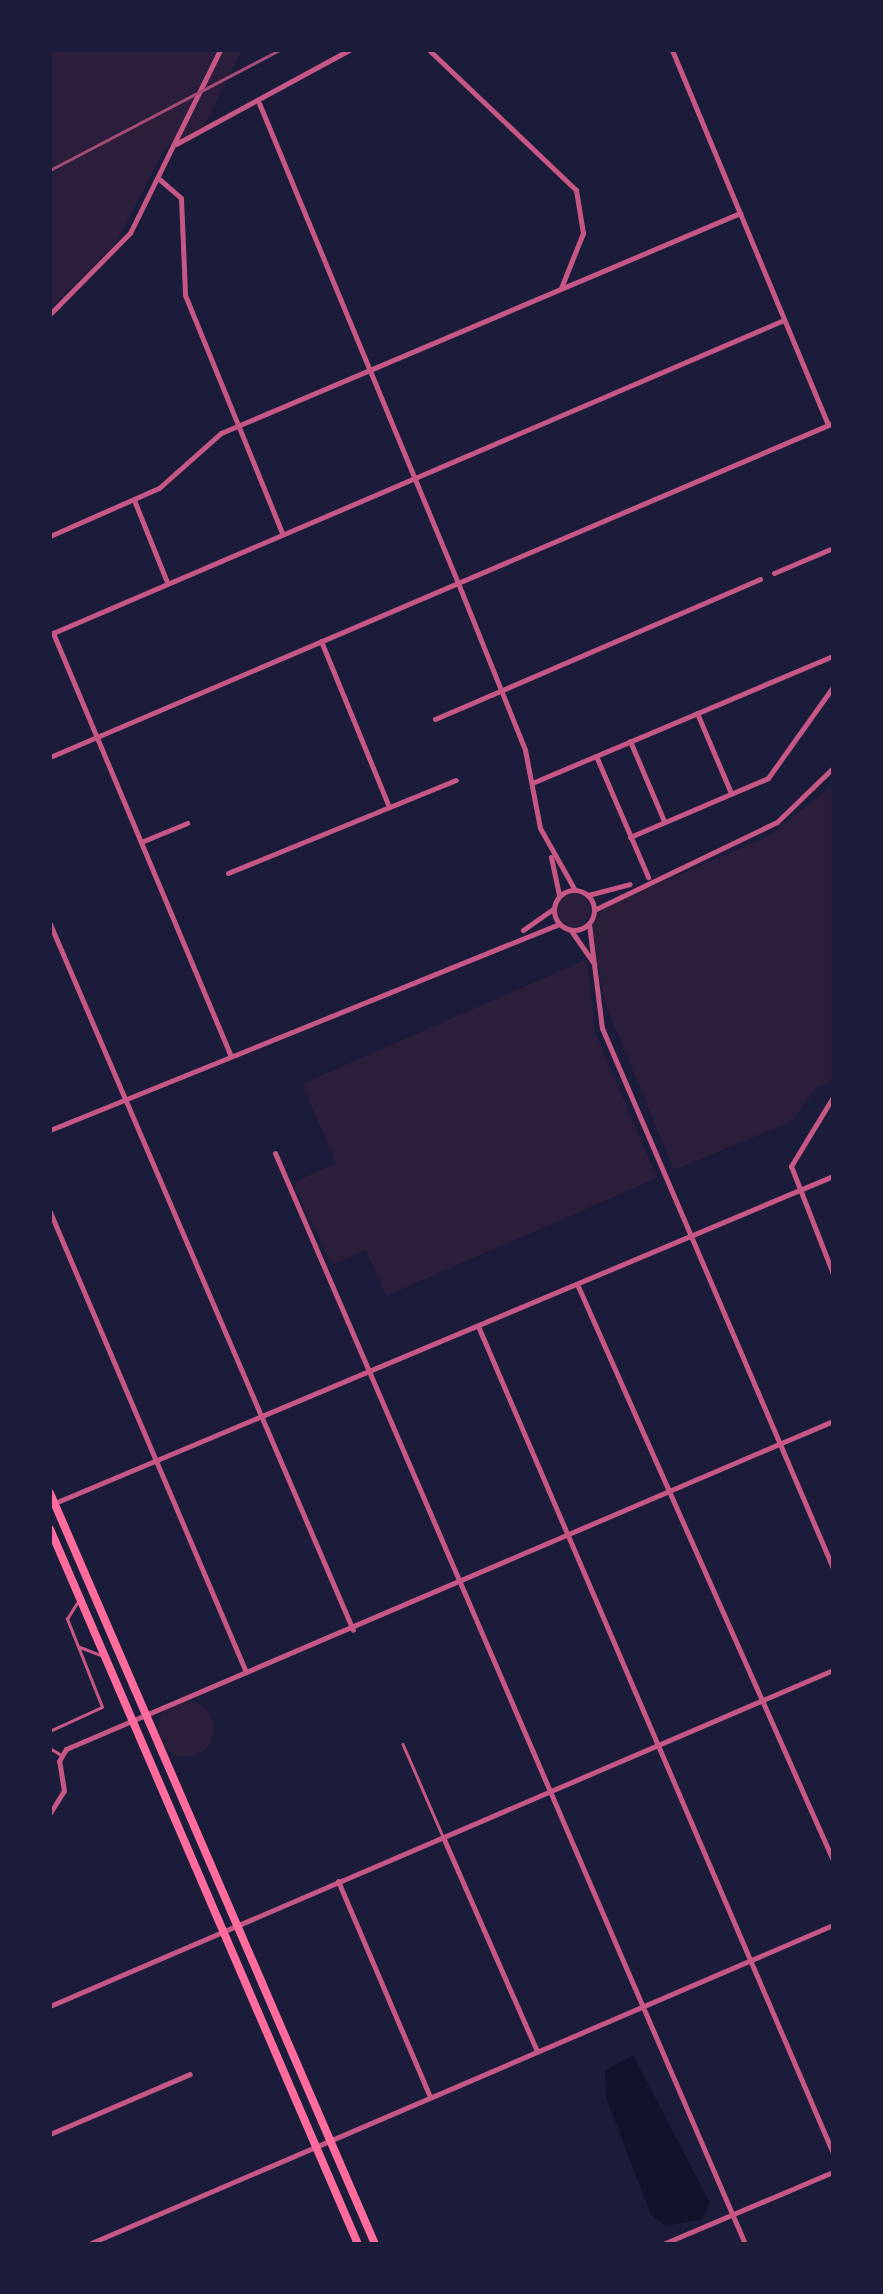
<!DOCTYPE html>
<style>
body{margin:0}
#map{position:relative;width:883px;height:2294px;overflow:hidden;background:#1b1b3a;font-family:Overpass,sans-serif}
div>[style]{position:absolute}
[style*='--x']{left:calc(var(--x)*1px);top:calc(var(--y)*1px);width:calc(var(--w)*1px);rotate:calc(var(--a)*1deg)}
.green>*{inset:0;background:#2a1e3b}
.round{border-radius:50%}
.water>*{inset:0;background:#12122b}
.service>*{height:2.5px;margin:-1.25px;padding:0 1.25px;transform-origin:1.25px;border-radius:1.25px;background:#c65784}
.minor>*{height:5px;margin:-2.5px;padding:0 2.5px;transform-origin:2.5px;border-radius:2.5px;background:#c65784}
.tertiary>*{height:5px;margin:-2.5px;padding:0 2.5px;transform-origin:2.5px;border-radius:2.5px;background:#c65784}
.tertiary>.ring{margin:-2.5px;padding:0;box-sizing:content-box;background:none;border:5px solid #c65784;border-radius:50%}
.primary>*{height:8px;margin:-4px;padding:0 4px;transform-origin:4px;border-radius:4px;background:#ff6b9d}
.rail>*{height:2.5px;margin:-1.25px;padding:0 1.25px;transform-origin:1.25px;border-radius:1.25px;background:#a44b75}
span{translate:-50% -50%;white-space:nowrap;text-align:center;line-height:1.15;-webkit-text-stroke:10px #1b1b3a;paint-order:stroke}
.frame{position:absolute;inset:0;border:52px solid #1b1b3a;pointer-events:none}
</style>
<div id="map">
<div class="green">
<i style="clip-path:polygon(50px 50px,242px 50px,205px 125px,165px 148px,116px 244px,50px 308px)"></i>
<i style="clip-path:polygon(833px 785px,833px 1082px,818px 1086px,792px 1121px,674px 1170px,604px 1000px,592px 924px,606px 906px,767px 837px)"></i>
<i class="round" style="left:556px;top:893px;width:34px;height:34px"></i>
<i style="clip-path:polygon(587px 959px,595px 1032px,657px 1178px,386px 1296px,366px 1250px,332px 1265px,293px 1183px,336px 1163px,302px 1084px)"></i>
<i class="round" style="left:158px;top:1701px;width:56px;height:56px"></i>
</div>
<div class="water">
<i style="clip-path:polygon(633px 2055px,710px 2203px,702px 2219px,666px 2226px,651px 2215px,607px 2100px,605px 2071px)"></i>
</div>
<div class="service">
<i style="--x:80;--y:1647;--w:22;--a:21"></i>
<i style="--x:50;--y:1731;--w:57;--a:-24.8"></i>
<i style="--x:102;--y:1707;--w:95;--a:-111.7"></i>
<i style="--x:67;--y:1619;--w:22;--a:-58"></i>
<i style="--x:403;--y:1744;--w:98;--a:66.6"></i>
<i style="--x:50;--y:1748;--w:13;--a:32"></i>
</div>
<div class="minor">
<i style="--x:429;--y:50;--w:203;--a:43.6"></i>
<i style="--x:576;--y:190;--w:44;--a:80.8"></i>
<i style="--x:583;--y:233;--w:59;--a:111.8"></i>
<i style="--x:259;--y:103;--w:520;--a:67.48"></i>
<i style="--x:176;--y:144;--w:197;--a:-28.5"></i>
<i style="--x:158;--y:178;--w:30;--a:41"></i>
<i style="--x:181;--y:198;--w:97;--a:87.6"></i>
<i style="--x:185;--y:295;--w:257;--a:67.8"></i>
<i style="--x:50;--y:314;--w:114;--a:-45.4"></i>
<i style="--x:130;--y:233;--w:204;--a:-63.8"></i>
<i style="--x:134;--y:500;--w:88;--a:68.1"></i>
<i style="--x:50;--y:536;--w:119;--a:-23.8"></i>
<i style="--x:159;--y:488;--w:83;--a:-41.6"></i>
<i style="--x:221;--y:433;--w:564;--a:-22.97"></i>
<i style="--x:774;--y:573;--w:64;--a:-23"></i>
<i style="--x:321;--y:641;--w:176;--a:67.7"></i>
<i style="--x:697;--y:713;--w:87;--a:67"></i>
<i style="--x:435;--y:719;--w:354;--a:-23.3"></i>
<i style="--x:630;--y:741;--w:87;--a:67"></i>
<i style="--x:596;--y:756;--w:132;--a:66.7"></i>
<i style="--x:532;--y:783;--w:327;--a:-22.9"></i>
<i style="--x:630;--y:837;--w:150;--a:-23.1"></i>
<i style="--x:768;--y:778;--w:112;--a:-54.5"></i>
<i style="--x:141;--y:842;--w:50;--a:-22.4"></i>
<i style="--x:228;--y:873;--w:246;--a:-22.2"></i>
<i style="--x:50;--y:924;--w:768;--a:66.77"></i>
<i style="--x:230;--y:1054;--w:457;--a:-112.8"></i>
<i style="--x:53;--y:633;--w:795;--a:-23.18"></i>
<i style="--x:833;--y:1097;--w:81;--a:121.3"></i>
<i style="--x:791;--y:1166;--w:116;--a:68.7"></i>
<i style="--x:275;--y:1153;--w:1188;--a:66.69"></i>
<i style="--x:50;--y:1212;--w:500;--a:66.92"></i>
<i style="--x:577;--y:1284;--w:630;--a:66.04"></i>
<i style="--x:478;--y:1326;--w:900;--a:66.77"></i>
<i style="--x:779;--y:1444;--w:59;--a:-23.1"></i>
<i style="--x:443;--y:1837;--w:234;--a:66.3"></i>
<i style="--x:338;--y:1881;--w:235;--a:66.9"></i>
<i style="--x:50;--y:2006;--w:852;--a:-23.23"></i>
<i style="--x:50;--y:2134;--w:152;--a:-23.2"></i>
<i style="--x:89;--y:2244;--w:810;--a:-23.21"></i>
</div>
<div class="tertiary">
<i style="--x:672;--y:50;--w:406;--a:67.4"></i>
<i style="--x:458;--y:583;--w:180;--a:68.1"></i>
<i style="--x:525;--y:750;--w:79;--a:79.1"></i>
<i style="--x:540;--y:828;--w:71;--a:60.6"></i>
<i style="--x:50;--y:757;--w:851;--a:-23.1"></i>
<i style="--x:551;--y:857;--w:39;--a:78"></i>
<i class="ring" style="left:554px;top:890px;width:35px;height:35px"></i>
<i style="--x:588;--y:895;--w:43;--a:-14.7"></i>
<i style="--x:594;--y:910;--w:203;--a:-25.7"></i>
<i style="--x:777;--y:822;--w:78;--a:-44"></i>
<i style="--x:589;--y:924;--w:105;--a:82.9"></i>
<i style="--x:602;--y:1028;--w:587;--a:66.84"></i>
<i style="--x:523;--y:930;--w:37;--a:-35"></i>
<i style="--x:572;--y:932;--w:39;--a:55"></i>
<i style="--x:50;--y:1130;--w:549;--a:-22.03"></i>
<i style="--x:50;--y:1505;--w:849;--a:-22.79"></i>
<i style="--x:50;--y:1813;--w:26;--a:-58"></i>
<i style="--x:64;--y:1791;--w:30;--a:-99"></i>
<i style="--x:59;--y:1761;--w:14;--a:-60"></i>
<i style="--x:66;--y:1749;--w:775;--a:-23.16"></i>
<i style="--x:663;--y:2244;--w:185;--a:-23"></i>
</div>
<div class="primary">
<i style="--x:50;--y:1493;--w:818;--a:66.6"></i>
<i style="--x:50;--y:1529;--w:779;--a:66.7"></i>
</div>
<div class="rail">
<i style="--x:50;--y:170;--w:259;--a:-27.6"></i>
</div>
<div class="frame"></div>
</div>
